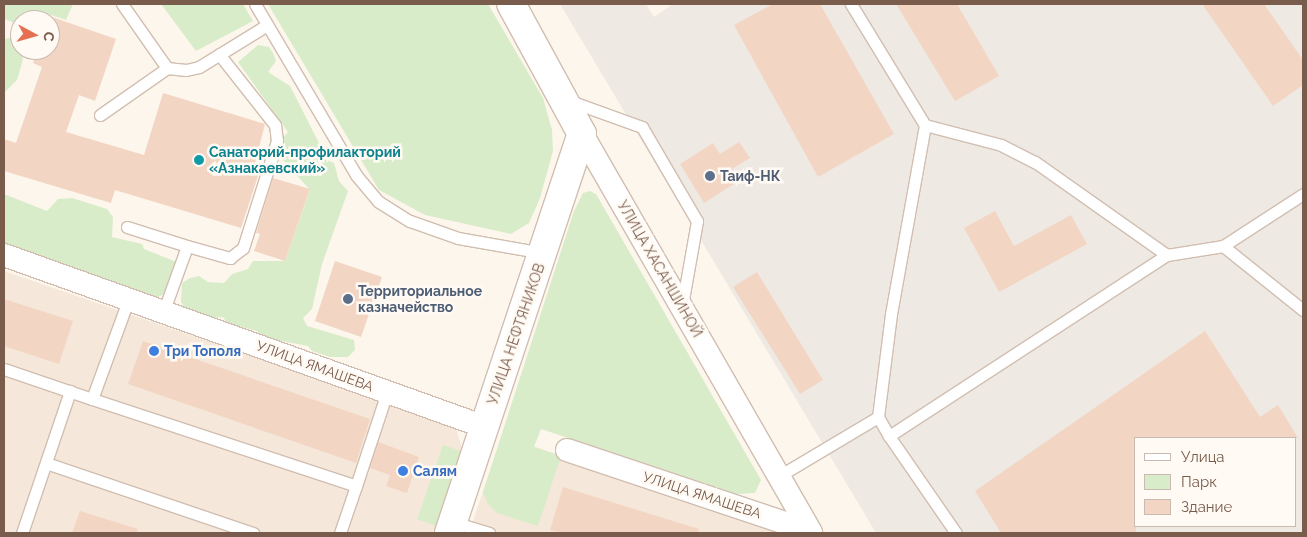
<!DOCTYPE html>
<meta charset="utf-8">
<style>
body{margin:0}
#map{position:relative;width:1307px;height:537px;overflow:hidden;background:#fdf6ec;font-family:Raleway,sans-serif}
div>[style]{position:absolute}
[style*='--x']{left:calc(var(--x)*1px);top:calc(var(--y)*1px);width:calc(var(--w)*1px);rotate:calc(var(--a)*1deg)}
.residential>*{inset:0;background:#f5e8da}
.industrial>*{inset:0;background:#efe9e4}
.green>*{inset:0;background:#d8ecc9}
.building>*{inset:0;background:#f3d5c3}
.roads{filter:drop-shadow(1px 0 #d1beb0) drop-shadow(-1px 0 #d1beb0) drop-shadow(0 1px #d1beb0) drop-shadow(0 -1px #d1beb0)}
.lane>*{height:11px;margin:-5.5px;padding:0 5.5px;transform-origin:5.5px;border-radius:5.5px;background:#fff}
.street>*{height:22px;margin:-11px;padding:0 11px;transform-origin:11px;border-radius:11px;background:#fff}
.secondary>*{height:28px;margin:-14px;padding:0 14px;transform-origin:14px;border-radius:14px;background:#fff}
.dots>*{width:14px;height:14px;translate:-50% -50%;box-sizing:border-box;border:2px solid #fffaf3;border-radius:50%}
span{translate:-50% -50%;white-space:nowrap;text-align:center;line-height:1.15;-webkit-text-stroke:5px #fffaf3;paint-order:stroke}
.culture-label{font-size:14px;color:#0d838f;font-weight:700}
.left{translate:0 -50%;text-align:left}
.service-label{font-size:14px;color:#4e5e75;font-weight:700}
.street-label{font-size:14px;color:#7a5c4d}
.shop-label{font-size:14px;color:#366cbe;font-weight:700}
.frame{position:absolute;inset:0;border:5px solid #7a5c4d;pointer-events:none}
.legend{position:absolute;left:1134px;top:437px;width:162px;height:90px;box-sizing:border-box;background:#fffaf3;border:1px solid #cabbb1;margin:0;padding:6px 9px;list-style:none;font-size:15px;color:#7a5c4d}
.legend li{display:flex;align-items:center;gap:10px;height:25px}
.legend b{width:25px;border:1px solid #cabbb1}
.north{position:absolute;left:10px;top:10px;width:50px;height:50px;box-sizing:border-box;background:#fffaf3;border:1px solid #cabbb1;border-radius:50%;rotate:96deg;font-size:14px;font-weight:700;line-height:20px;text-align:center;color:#7a5c4d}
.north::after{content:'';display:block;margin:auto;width:18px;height:22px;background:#e76f51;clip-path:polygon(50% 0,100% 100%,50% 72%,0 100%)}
</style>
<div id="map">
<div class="residential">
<i style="clip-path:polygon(4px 271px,449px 424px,457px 431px,462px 449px,433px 533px,4px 533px)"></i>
<i style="clip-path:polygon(523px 445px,536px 447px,781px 533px,469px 533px,496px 453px)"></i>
</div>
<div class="industrial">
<i style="clip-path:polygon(evenodd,560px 4px,646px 4px,654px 17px,673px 4px,1303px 4px,1303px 533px,876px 533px,560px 4px,1136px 438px,1296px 438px,1296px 526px,1136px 526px,1136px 438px)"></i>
</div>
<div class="green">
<i style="clip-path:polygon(4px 4px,73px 4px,66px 20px,45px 13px,40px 20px,20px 20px,20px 25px,4px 19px)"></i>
<i style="clip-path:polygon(161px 4px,243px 4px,253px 21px,196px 51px)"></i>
<i style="clip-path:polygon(268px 4px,488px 4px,543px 98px,552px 130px,553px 151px,540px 198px,529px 223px,511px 234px,425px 215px,379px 190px)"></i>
<i style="clip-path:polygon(15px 37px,20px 41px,20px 50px,24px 50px,22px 63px,17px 80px,4px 93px,4px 39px)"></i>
<i style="clip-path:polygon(258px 45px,269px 47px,273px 53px,276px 61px,268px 72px,290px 86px,319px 143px,322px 158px,334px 163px,339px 181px,348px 191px,322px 264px,312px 309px,303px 318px,307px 326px,354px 340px,355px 350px,348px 357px,330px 357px,312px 351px,308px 346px,261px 337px,257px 331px,227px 323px,223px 317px,211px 318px,185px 309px,181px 302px,182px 283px,190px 278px,199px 276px,208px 282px,224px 283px,232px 274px,248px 269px,253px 261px,285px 261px,310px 190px,277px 153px,280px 141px,288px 132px,238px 62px)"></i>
<i style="clip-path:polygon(590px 191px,596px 194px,761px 480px,755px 493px,737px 494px,541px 429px,534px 447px,561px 456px,538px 526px,497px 513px,487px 503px,483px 492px,574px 211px,583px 193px)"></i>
<i style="clip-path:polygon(4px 194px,47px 211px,58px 199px,72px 198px,107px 209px,113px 217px,112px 237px,142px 244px,144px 249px,179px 263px,168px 292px,154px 299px,4px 251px)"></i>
<i style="clip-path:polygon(443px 445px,461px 451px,436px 526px,417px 519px)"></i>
</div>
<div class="building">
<i style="clip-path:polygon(773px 4px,820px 4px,894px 134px,818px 177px,734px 25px)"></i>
<i style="clip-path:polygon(896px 4px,957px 4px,999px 76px,955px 101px)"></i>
<i style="clip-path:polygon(1202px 4px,1264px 4px,1303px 60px,1303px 85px,1273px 106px)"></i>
<i style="clip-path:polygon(49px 16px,116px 39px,95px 101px,79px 95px,66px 132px,144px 155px,163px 93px,265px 124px,253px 171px,259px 173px,241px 228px,115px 190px,111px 203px,4px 171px,4px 139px,16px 143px,42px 67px,33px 63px,37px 50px,50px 50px)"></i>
<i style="clip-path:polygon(739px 142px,750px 158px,730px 170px,737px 182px,704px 203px,680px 164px,713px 143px,720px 154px)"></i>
<i style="clip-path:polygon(273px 178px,310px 189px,285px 261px,254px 251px,260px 234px,256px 233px)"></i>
<i style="clip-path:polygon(995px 211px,1014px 246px,1071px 215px,1087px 244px,999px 292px,964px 228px)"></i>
<i style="clip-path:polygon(335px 261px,382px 277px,361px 337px,315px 321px)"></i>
<i style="clip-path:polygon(757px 272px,823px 380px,800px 394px,733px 287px)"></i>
<i style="clip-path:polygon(4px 299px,73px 321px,59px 364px,4px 346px)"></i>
<i style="clip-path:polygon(1205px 331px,1260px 417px,1278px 405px,1298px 438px,1136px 438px,1136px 533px,1001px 533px,975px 491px)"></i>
<i style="clip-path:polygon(143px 341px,370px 419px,356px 463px,128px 384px)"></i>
<i style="clip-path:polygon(378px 442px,419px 457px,407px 493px,386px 486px,390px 475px,370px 468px)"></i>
<i style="clip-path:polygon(563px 487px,699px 529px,698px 533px,562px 533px,550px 530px)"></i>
<i style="clip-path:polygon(80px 511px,138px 529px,137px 533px,72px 533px)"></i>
</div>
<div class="roads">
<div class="lane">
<i style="--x:255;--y:4;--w:199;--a:59.4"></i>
<i style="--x:356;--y:175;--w:35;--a:50"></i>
<i style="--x:379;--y:202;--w:36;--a:32"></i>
<i style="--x:410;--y:221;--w:51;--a:19.5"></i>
<i style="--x:458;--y:238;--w:86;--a:10"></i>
<i style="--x:851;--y:4;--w:142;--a:58.6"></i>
<i style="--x:925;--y:125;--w:79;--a:14.7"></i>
<i style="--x:1001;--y:145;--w:38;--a:27"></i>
<i style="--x:1035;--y:162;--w:161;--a:35.2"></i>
<i style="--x:167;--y:68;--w:19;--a:6"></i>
<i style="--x:186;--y:70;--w:13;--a:-13"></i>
<i style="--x:199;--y:67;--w:80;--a:-31.7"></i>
<i style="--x:567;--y:100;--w:80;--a:19.8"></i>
<i style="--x:642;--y:127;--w:109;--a:59.7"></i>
<i style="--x:697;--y:221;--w:85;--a:100.1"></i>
<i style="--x:100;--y:115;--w:82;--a:-35"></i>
<i style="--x:167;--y:68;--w:78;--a:-125.1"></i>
<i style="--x:127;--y:227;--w:63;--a:17.6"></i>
<i style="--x:1223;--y:246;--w:102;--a:38.7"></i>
<i style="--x:164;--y:310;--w:68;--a:-70.2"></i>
<i style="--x:187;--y:246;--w:45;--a:15.6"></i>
<i style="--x:230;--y:258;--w:16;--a:-38"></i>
<i style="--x:243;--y:248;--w:112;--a:-72.4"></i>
<i style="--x:277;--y:141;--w:16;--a:-97"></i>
<i style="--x:275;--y:125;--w:90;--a:-128.3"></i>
<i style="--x:4;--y:369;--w:93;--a:18.8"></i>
<i style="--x:92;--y:399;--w:108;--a:-69.9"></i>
<i style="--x:92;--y:399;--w:278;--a:18.2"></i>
<i style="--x:356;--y:486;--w:50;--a:108.8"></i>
<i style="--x:878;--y:417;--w:104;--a:-82.8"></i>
<i style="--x:891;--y:314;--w:192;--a:-79.8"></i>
<i style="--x:889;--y:436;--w:118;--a:55.4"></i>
<i style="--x:46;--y:463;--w:219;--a:18.7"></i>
<i style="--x:779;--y:476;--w:115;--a:-30.8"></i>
<i style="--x:878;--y:417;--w:22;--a:60"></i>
<i style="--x:889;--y:436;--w:332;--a:-33.1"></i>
<i style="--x:1167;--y:255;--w:57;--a:-9.1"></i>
<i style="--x:1223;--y:246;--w:95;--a:-33"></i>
<i style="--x:356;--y:486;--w:99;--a:-71.7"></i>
<i style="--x:453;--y:522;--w:38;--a:17"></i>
<i style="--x:22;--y:533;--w:150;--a:-71.3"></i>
</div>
<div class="street">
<i style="--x:582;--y:134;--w:460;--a:60.1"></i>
<i style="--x:4;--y:255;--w:511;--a:19.68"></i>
<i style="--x:567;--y:450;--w:255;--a:18.5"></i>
</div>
<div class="secondary">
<i style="--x:449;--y:533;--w:421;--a:-71.6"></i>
<i style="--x:582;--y:134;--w:148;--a:-118.6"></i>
</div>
</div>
<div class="dots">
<i style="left:199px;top:160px;background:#0f9aa8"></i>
<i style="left:710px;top:176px;background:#5c6f8a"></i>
<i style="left:348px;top:299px;background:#5c6f8a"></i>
<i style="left:154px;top:351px;background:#3f7fe0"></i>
<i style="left:403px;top:471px;background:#3f7fe0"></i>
</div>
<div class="culture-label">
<span class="left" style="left:209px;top:160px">Санаторий-профилакторий<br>«Азнакаевский»</span>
</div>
<div class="service-label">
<span class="left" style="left:720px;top:176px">Таиф-НК</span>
<span class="left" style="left:358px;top:299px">Территориальное<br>казначейство</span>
</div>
<div class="street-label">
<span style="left:660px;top:269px;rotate:60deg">УЛИЦА ХАСАНШИНОЙ</span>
<span style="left:516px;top:334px;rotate:-71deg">УЛИЦА НЕФТЯНИКОВ</span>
<span style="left:315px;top:366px;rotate:20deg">УЛИЦА ЯМАШЕВА</span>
<span style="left:702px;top:495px;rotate:18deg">УЛИЦА ЯМАШЕВА</span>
</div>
<div class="shop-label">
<span class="left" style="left:164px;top:351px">Три Тополя</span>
<span class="left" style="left:413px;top:471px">Салям</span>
</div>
<div class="frame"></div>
<ul class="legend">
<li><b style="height:6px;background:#fff"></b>Улица</li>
<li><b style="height:14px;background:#d8ecc9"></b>Парк</li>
<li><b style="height:14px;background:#f3d5c3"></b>Здание</li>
</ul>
<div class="north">С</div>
</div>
